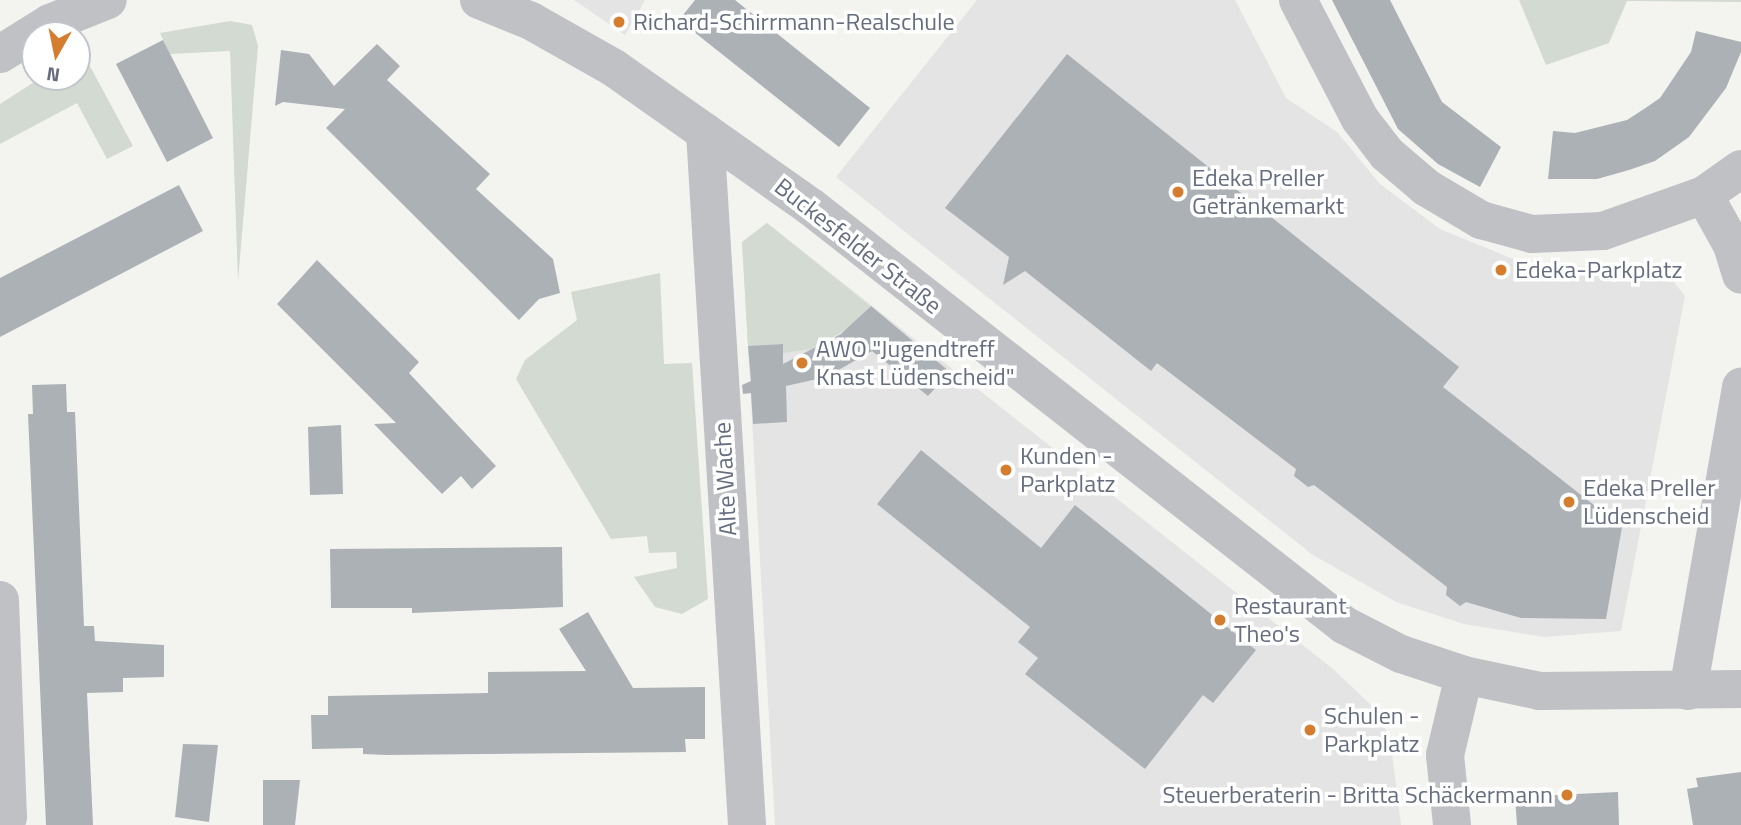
<!DOCTYPE html>
<meta charset="utf-8">
<style>
body{margin:0}
#map{position:relative;width:1741px;height:825px;overflow:hidden;background:#f3f4f0;font-family:"Titillium Web",sans-serif}
div>[style]{position:absolute}
[style*='--x']{left:calc(var(--x)*1px);top:calc(var(--y)*1px);width:calc(var(--w)*1px);rotate:calc(var(--a)*1deg)}
.built>*{inset:0;background:#e3e4e3}
.green>*{inset:0;background:#d3dad1}
.building>*{inset:0;background:#acb1b6}
.minor>*{height:38px;margin:-19px;padding:0 19px;transform-origin:19px;border-radius:19px;background:#bfc1c5}
.dots>*{width:19px;height:19px;translate:-50% -50%;box-sizing:border-box;border:4px solid #fff;border-radius:50%}
span{translate:-50% -50%;white-space:nowrap;text-align:center;line-height:1.15;-webkit-text-stroke:7px #fff;paint-order:stroke}
.poi-label{font-size:24px;color:#656d7e}
.left{translate:0 -50%;text-align:left}
.right{translate:-100% -50%;text-align:right}
.street-label{font-size:24px;color:#656d7e}
.north{position:absolute;left:21px;top:21px;width:70px;height:70px;box-sizing:border-box;background:#fff;border:2px solid #c1c5cb;border-radius:50%;rotate:189deg;font-size:19px;font-weight:700;line-height:28px;text-align:center;color:#656d7e}
.north::after{content:'';display:block;margin:auto;width:24px;height:32px;background:#d47d2f;clip-path:polygon(50% 0,100% 100%,50% 72%,0 100%)}
</style>
<div id="map">
<div class="built">
<i style="clip-path:polygon(574px 0,645px 0,625px 35px)"></i>
<i style="clip-path:polygon(977px 0,1235px 0,1286px 98px,1337px 132px,1380px 184px,1440px 229px,1523px 263px,1551px 267px,1644px 264px,1665px 271px,1685px 296px,1621px 631px,1544px 637px,1464px 624px,1396px 602px,1313px 555px,836px 177px)"></i>
<i style="clip-path:polygon(767px 223px,1333px 669px,1373px 707px,1390px 737px,1401px 825px,775px 825px,742px 242px)"></i>
</div>
<div class="green">
<i style="clip-path:polygon(1519px 0,1741px 0,1741px 2px,1627px 1px,1609px 43px,1546px 65px)"></i>
<i style="clip-path:polygon(230px 21px,252px 25px,258px 46px,238px 281px,230px 51px,170px 54px,160px 33px)"></i>
<i style="clip-path:polygon(85px 57px,133px 146px,107px 159px,77px 103px,0 144px,0 104px,42px 77px,77px 77px,77px 60px)"></i>
<i style="clip-path:polygon(767px 223px,870px 306px,849px 328px,811px 349px,783px 353px,783px 344px,748px 346px,742px 242px)"></i>
<i style="clip-path:polygon(660px 273px,664px 364px,692px 363px,708px 599px,682px 614px,655px 607px,634px 577px,677px 568px,676px 552px,649px 553px,647px 536px,611px 539px,516px 379px,525px 360px,577px 320px,571px 292px)"></i>
</div>
<div class="building">
<i style="clip-path:polygon(695px 0,735px 0,870px 108px,839px 147px,679px 20px)"></i>
<i style="clip-path:polygon(1332px 0,1390px 0,1442px 102px,1501px 147px,1480px 187px,1438px 164px,1398px 129px)"></i>
<i style="clip-path:polygon(1696px 31px,1741px 42px,1741px 52px,1726px 88px,1689px 137px,1655px 161px,1629px 170px,1597px 179px,1548px 179px,1553px 131px,1575px 133px,1627px 120px,1644px 109px,1660px 98px,1691px 52px)"></i>
<i style="clip-path:polygon(163px 40px,213px 138px,167px 162px,116px 64px)"></i>
<i style="clip-path:polygon(377px 44px,400px 66px,387px 80px,490px 174px,476px 189px,553px 259px,560px 293px,539px 299px,519px 320px,326px 128px,345px 109px,283px 102px,275px 106px,281px 50px,309px 54px,334px 86px)"></i>
<i style="clip-path:polygon(1067px 54px,1459px 367px,1443px 387px,1622px 527px,1606px 619px,1521px 618px,1466px 602px,1460px 606px,1446px 595px,1447px 587px,1314px 485px,1308px 487px,1294px 476px,1296px 469px,1157px 363px,1151px 371px,1025px 271px,1003px 285px,1009px 257px,945px 208px)"></i>
<i style="clip-path:polygon(179px 185px,203px 231px,0 337px,0 278px)"></i>
<i style="clip-path:polygon(317px 260px,419px 362px,409px 373px,496px 466px,472px 489px,461px 476px,442px 494px,374px 424px,396px 423px,277px 304px)"></i>
<i style="clip-path:polygon(871px 306px,950px 372px,928px 396px,872px 351px,826px 377px,786px 386px,787px 422px,753px 424px,751px 393px,743px 394px,742px 385px,751px 381px,748px 346px,783px 344px,783px 364px,841px 334px)"></i>
<i style="clip-path:polygon(66px 384px,67px 412px,75px 412px,84px 626px,94px 626px,95px 641px,164px 645px,164px 677px,123px 678px,123px 692px,87px 693px,93px 825px,46px 825px,28px 414px,33px 414px,32px 385px)"></i>
<i style="clip-path:polygon(341px 425px,343px 494px,310px 495px,308px 427px)"></i>
<i style="clip-path:polygon(921px 450px,1041px 548px,1075px 505px,1256px 650px,1213px 703px,1203px 695px,1145px 769px,1025px 674px,1038px 658px,1018px 642px,1030px 627px,877px 504px)"></i>
<i style="clip-path:polygon(562px 547px,563px 607px,412px 613px,412px 608px,331px 608px,330px 549px)"></i>
<i style="clip-path:polygon(588px 612px,633px 688px,705px 687px,705px 739px,685px 739px,686px 752px,387px 755px,363px 754px,363px 748px,312px 749px,311px 715px,328px 715px,328px 696px,488px 693px,488px 672px,586px 671px,559px 629px)"></i>
<i style="clip-path:polygon(183px 744px,218px 745px,209px 822px,175px 817px)"></i>
<i style="clip-path:polygon(1741px 772px,1741px 825px,1693px 825px,1687px 789px,1698px 787px,1696px 778px)"></i>
<i style="clip-path:polygon(263px 780px,300px 780px,295px 825px,263px 825px)"></i>
<i style="clip-path:polygon(1618px 792px,1619px 825px,1517px 825px,1515px 797px)"></i>
</div>
<div class="minor">
<i style="--x:479;--y:0;--w:56;--a:22"></i>
<i style="--x:531;--y:21;--w:95;--a:29.5"></i>
<i style="--x:614;--y:68;--w:241;--a:35.2"></i>
<i style="--x:811;--y:207;--w:677;--a:38.1"></i>
<i style="--x:1344;--y:625;--w:64;--a:27"></i>
<i style="--x:1401;--y:654;--w:66;--a:18.4"></i>
<i style="--x:1464;--y:675;--w:78;--a:11.9"></i>
<i style="--x:1540;--y:691;--w:201;--a:-0.6"></i>
<i style="--x:1298;--y:0;--w:134;--a:62.5"></i>
<i style="--x:1360;--y:119;--w:44;--a:52.4"></i>
<i style="--x:1387;--y:154;--w:52;--a:40.4"></i>
<i style="--x:1427;--y:188;--w:63;--a:30.7"></i>
<i style="--x:1481;--y:220;--w:53;--a:15.4"></i>
<i style="--x:1532;--y:234;--w:71;--a:-2.4"></i>
<i style="--x:1603;--y:231;--w:107;--a:-19.6"></i>
<i style="--x:1704;--y:195;--w:45;--a:-35.1"></i>
<i style="--x:0;--y:54;--w:59;--a:-31.8"></i>
<i style="--x:50;--y:23;--w:62;--a:-21.6"></i>
<i style="--x:705;--y:132;--w:694;--a:86.53"></i>
<i style="--x:1704;--y:195;--w:57;--a:60.8"></i>
<i style="--x:1732;--y:245;--w:31;--a:73"></i>
<i style="--x:0;--y:600;--w:217;--a:87.9"></i>
<i style="--x:8;--y:817;--w:11;--a:131"></i>
<i style="--x:1688;--y:691;--w:309;--a:-80.1"></i>
<i style="--x:1452;--y:825;--w:70;--a:-95.7"></i>
<i style="--x:1445;--y:755;--w:82;--a:-76.6"></i>
</div>
<div class="dots">
<i style="left:619px;top:22px;background:#d47d2f"></i>
<i style="left:1178px;top:192px;background:#d47d2f"></i>
<i style="left:1501px;top:270px;background:#d47d2f"></i>
<i style="left:802px;top:363px;background:#d47d2f"></i>
<i style="left:1006px;top:470px;background:#d47d2f"></i>
<i style="left:1569px;top:502px;background:#d47d2f"></i>
<i style="left:1220px;top:620px;background:#d47d2f"></i>
<i style="left:1310px;top:730px;background:#d47d2f"></i>
<i style="left:1567px;top:795px;background:#d47d2f"></i>
</div>
<div class="poi-label">
<span class="left" style="left:633px;top:22px">Richard-Schirrmann-Realschule</span>
<span class="left" style="left:1192px;top:192px">Edeka Preller<br>Getränkemarkt</span>
<span class="left" style="left:1515px;top:270px">Edeka-Parkplatz</span>
<span class="left" style="left:816px;top:363px">AWO "Jugendtreff<br>Knast Lüdenscheid"</span>
<span class="left" style="left:1020px;top:470px">Kunden -<br>Parkplatz</span>
<span class="left" style="left:1583px;top:502px">Edeka Preller<br>Lüdenscheid</span>
<span class="left" style="left:1234px;top:620px">Restaurant<br>Theo's</span>
<span class="left" style="left:1324px;top:730px">Schulen -<br>Parkplatz</span>
<span class="right" style="left:1553px;top:795px">Steuerberaterin - Britta Schäckermann</span>
</div>
<div class="street-label">
<span style="left:858px;top:246px;rotate:38deg">Buckesfelder Straße</span>
<span style="left:725px;top:479px;rotate:-93deg">Alte Wache</span>
</div>
<div class="north">N</div>
</div>
